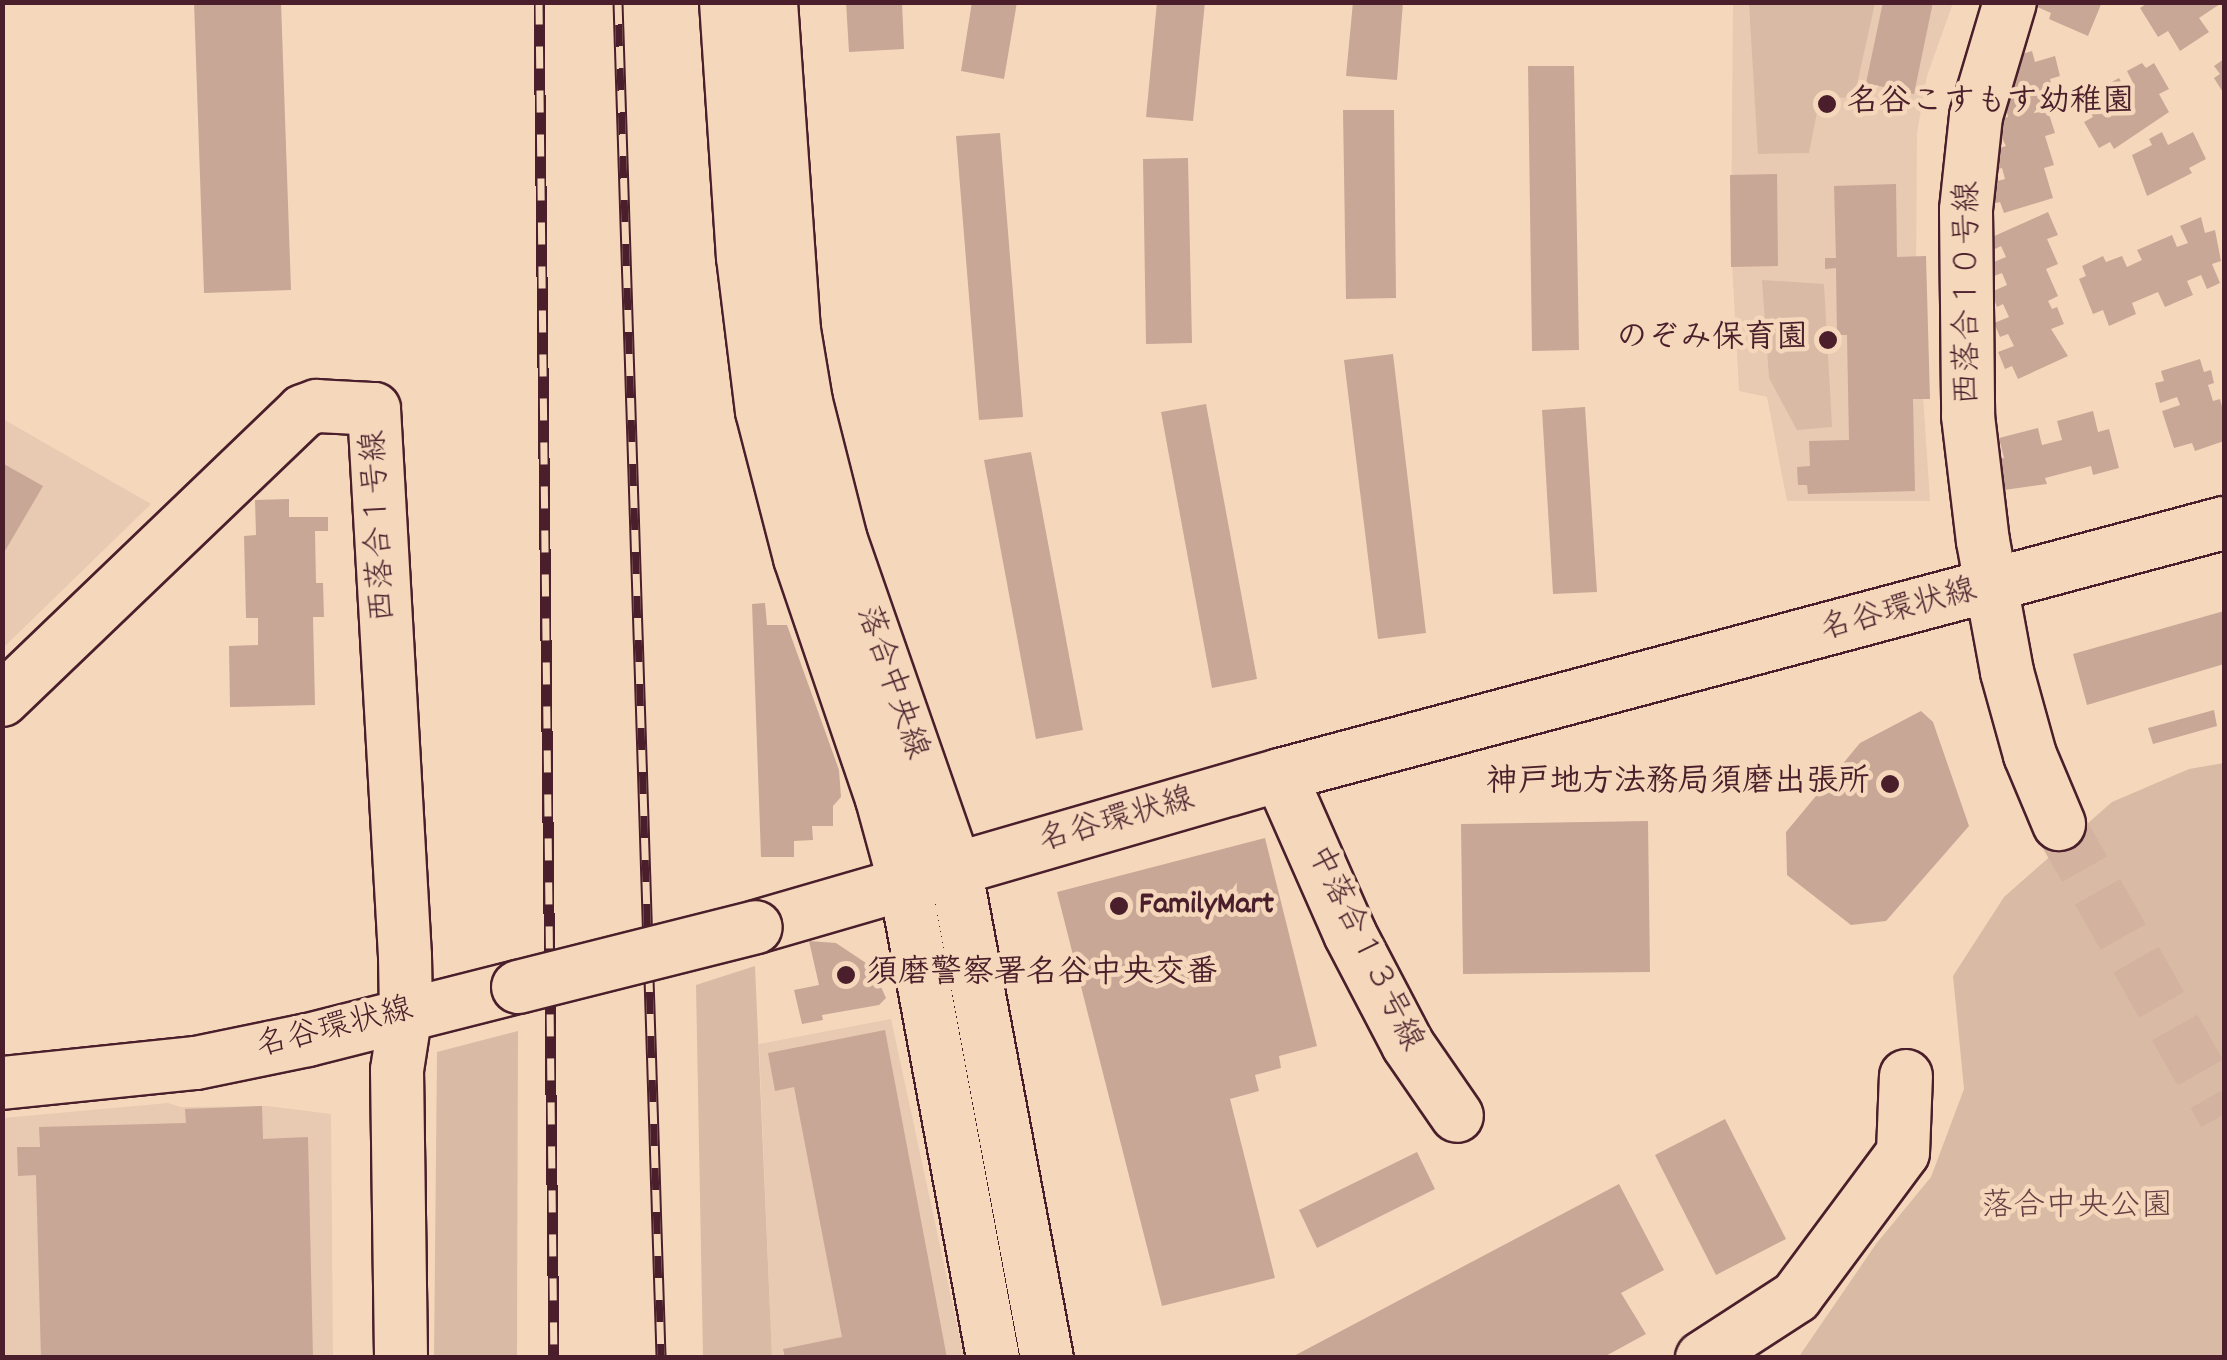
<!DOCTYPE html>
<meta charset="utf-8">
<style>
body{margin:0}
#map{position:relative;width:2227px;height:1360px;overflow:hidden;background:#f5d8bc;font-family:Dekko,"Klee One",sans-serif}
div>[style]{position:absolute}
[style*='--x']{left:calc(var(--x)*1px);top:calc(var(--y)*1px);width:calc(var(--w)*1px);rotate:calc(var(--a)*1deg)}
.built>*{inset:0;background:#e8c9b1}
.green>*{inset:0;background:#d9baa4}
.building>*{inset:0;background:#c8a796}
.minor-tunnel>*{height:52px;margin-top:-26px;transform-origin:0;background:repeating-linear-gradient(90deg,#d3b39f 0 52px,transparent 0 78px)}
.roads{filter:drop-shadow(2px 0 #4a1f2b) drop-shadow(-2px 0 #4a1f2b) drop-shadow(0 2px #4a1f2b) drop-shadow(0 -2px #4a1f2b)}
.minor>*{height:52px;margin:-26px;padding:0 26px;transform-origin:26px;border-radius:26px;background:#f5d8bc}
.rail>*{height:11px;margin-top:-5.5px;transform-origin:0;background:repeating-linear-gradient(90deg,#f5d8bc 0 22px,#4a1f2b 0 44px);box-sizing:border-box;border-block:2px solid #4a1f2b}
.bridges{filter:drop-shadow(2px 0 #4a1f2b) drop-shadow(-2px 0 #4a1f2b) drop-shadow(0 2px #4a1f2b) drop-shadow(0 -2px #4a1f2b)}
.minor-bridge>*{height:52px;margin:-26px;padding:0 26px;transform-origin:26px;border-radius:26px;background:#f5d8bc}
.dots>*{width:28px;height:28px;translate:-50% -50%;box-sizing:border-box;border:5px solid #f5d8bc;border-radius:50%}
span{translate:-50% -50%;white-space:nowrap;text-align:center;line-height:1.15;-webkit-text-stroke:9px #f5d8bc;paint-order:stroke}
.poi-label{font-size:32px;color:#4a1f2b;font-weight:700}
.left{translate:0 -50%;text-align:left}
.right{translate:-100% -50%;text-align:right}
.street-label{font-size:32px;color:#4a1f2b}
.park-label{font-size:32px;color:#673e43}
.frame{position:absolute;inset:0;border:5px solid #4a1f2b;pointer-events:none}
</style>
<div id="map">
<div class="built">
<i style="clip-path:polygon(1733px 3px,1953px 3px,1927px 76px,1917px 133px,1916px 290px,1930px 501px,1787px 501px,1767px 397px,1739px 391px,1731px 244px)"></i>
<i style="clip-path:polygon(3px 419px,151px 504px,3px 648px)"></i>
<i style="clip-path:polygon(891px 1019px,964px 1357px,772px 1357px,759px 1044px)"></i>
<i style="clip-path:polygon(168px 1103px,181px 1107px,267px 1106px,331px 1114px,333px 1357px,3px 1358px,3px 1118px)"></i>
</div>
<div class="green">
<i style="clip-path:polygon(1749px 3px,1875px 3px,1854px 98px,1820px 97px,1809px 153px,1758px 154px)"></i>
<i style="clip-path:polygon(1762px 280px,1824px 284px,1832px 427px,1797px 430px,1769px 378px)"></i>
<i style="clip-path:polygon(2224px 763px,2224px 1357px,1798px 1358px,1876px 1244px,1931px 1177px,1964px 1089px,1953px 976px,2004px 897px,2112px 802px,2189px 769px)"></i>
<i style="clip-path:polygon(755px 966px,772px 1357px,703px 1357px,696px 985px)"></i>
<i style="clip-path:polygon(518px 1031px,517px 1357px,434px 1357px,437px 1052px)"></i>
</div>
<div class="building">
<i style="clip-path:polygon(194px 2px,281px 2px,291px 290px,204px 293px)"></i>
<i style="clip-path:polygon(846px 2px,902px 2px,904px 49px,849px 52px)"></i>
<i style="clip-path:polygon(972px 2px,1017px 2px,1004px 79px,961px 71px)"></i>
<i style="clip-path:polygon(1157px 2px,1205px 2px,1193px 121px,1146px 117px)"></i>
<i style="clip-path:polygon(1353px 2px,1403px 2px,1397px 80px,1346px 76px)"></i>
<i style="clip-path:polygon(1883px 2px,1933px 2px,1914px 94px,1866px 83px)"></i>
<i style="clip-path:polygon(2037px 2px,2102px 2px,2088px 36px,2049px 19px,2051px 13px,2035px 6px)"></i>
<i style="clip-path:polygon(2149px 2px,2223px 2px,2199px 18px,2209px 32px,2180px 51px,2168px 31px,2158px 37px,2140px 8px)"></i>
<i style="clip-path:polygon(2032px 51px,2035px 62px,2055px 56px,2060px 76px,2050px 79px,2057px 105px,2047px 108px,2055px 133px,2045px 136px,2054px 165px,2044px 168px,2053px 198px,2004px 213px,2000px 202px,1992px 204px,1986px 184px,2005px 179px,2002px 168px,1995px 170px,1989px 151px,2006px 146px,1993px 121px,2008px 117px,1996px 62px)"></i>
<i style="clip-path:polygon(2224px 59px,2224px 94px,2214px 78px,2220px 74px,2214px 66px)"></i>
<i style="clip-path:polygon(2142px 63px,2146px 68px,2154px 63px,2169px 89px,2159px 94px,2169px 112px,2114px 149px,2110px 142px,2099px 148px,2084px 122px,2093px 117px,2082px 98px,2119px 78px,2127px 92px,2135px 87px,2127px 71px)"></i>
<i style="clip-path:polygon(1528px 66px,1574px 66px,1579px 350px,1532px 351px)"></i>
<i style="clip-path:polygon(1343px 110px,1394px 110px,1396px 298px,1346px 299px)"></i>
<i style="clip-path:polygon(2162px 132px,2168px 145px,2193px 132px,2206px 159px,2189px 168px,2192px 173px,2147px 196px,2132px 155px,2152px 145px,2149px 139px)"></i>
<i style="clip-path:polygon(1000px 133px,1023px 417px,979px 420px,956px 136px)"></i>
<i style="clip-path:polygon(1188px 158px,1192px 343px,1146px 344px,1143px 159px)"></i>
<i style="clip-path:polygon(1777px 174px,1778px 266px,1731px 267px,1730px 175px)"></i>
<i style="clip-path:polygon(1896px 184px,1897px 257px,1926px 256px,1930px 399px,1913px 399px,1915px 491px,1808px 494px,1807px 485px,1798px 485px,1797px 467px,1810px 466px,1809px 441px,1849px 440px,1847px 335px,1837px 335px,1836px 268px,1825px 269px,1825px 258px,1836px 258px,1834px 186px)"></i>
<i style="clip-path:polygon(2048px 212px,2058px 235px,2047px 239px,2058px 264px,2046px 269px,2058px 296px,2048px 301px,2052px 309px,2057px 307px,2064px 324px,2051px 329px,2068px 356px,2018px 379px,2012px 366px,2005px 369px,1998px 352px,2014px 346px,2008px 334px,2000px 337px,1994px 323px,2009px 317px,2003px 304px,1997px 307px,1991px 292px,2007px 285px,2002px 273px,1994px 276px,1989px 264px,2006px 257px,2001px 246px,1995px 249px,1990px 238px)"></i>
<i style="clip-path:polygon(2201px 217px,2205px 233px,2215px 230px,2221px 261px,2212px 264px,2220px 283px,2207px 289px,2201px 275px,2187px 281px,2193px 295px,2165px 307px,2158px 292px,2132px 303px,2136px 314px,2109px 326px,2103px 310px,2093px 314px,2079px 279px,2086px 276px,2082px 266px,2103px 256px,2106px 262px,2122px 256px,2127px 267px,2142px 260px,2137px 250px,2172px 235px,2177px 247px,2188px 243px,2180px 226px)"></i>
<i style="clip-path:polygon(1393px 354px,1426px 633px,1378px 639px,1344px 360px)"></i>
<i style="clip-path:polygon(2200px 359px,2204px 372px,2211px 370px,2214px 383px,2208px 385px,2213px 401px,2220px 399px,2224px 414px,2224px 441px,2195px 451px,2192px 443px,2174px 448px,2162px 411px,2180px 405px,2177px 397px,2160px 403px,2155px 383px,2164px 381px,2161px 371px)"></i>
<i style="clip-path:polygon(1206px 404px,1257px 679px,1212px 688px,1161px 412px)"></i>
<i style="clip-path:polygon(1585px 407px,1597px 592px,1553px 594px,1542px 410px)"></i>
<i style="clip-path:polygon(2093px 411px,2098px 432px,2109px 429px,2119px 468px,2093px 475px,2091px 466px,2045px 478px,2047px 484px,2004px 490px,1996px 460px,2004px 458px,1999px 438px,2038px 428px,2042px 445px,2062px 440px,2057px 421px)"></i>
<i style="clip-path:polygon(1031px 452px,1083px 730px,1036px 739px,984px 460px)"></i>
<i style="clip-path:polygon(2px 463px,43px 486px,2px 556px)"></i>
<i style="clip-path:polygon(289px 499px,289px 517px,328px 517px,328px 531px,315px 531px,316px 583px,323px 583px,324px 617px,313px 617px,315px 705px,230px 707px,229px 646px,258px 645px,258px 618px,246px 618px,244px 536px,256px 535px,255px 500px)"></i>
<i style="clip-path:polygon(765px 603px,767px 625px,787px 625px,839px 770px,841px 797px,833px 806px,833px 826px,812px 826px,813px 840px,794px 841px,794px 857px,761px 857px,752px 604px)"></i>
<i style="clip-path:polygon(2224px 611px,2224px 664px,2087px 705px,2073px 654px)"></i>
<i style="clip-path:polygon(2214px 710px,2217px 726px,2153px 744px,2148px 728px)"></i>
<i style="clip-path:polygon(1921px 711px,1933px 722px,1969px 826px,1886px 921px,1851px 925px,1787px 875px,1786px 832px,1860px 743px)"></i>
<i style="clip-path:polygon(1648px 821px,1650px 972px,1463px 974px,1461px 824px)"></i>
<i style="clip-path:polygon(1265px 838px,1317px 1046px,1279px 1056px,1281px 1068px,1255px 1075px,1259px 1091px,1230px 1099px,1275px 1278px,1162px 1306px,1057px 892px)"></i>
<i style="clip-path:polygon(809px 941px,836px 943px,872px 967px,886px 998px,879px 1005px,822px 1015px,823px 1020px,802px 1024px,794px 990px,819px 985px)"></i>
<i style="clip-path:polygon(885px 1030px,947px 1358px,785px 1358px,783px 1349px,842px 1337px,794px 1087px,775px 1091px,768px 1053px)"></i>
<i style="clip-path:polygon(262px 1106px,263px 1139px,308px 1137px,313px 1358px,41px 1358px,36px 1175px,18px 1176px,17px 1147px,40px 1147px,39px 1127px,186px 1123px,185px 1109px)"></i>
<i style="clip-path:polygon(1725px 1119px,1786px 1239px,1716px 1275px,1655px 1155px)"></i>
<i style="clip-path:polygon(1417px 1152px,1435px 1189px,1317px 1248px,1299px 1210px)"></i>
<i style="clip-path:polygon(1619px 1184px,1664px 1270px,1621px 1293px,1646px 1334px,1602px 1358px,1290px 1358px)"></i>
</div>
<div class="minor-tunnel">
<i style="--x:2059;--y:824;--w:334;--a:60.4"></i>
</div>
<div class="roads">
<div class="minor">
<i style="--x:726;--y:2;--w:256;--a:86.2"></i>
<i style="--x:743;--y:257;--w:155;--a:83"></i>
<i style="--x:762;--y:411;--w:152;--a:75.5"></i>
<i style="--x:800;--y:558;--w:255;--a:71.2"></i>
<i style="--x:882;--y:799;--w:87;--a:74.7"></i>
<i style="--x:905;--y:883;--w:483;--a:79.5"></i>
<i style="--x:771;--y:2;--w:329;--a:86"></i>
<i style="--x:794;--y:330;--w:73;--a:80.5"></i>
<i style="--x:806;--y:402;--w:142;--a:75.8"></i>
<i style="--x:841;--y:540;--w:346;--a:70.8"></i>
<i style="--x:955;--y:867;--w:500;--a:79.4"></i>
<i style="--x:2010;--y:2;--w:119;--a:106.6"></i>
<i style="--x:1976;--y:116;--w:95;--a:96.1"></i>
<i style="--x:1966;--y:210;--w:206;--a:89.4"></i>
<i style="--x:1968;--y:416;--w:126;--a:83.2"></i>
<i style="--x:1983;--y:541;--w:133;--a:79.6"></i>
<i style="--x:2007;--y:672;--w:86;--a:74.5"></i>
<i style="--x:2030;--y:755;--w:75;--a:67.2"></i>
<i style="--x:2;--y:700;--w:417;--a:-43.8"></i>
<i style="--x:303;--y:411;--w:15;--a:-20"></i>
<i style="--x:317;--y:406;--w:57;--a:3"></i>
<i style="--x:374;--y:409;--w:548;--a:86.76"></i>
<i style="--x:405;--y:956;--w:56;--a:89"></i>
<i style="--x:406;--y:1012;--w:59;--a:98.8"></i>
<i style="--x:397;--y:1070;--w:288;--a:89.2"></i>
<i style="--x:1280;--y:775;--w:174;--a:66.2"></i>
<i style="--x:1350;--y:934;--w:125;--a:62.4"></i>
<i style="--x:1408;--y:1045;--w:86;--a:55.4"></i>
<i style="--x:756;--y:927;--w:546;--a:-16.18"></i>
<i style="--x:1280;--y:775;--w:977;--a:-14.95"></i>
<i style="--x:2;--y:1083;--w:195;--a:-5.9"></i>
<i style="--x:196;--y:1063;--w:114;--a:-11.6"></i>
<i style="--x:308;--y:1040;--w:217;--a:-14.2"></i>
<i style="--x:1702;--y:1358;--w:112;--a:-33"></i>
<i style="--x:1796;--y:1297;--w:179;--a:-53.4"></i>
<i style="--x:1903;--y:1153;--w:77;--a:-87.8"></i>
</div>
</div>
<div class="rail">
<i style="--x:539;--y:2;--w:1356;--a:89.37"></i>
<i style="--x:618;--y:2;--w:1357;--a:88.18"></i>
</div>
<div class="bridges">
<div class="minor-bridge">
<i style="--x:518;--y:987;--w:245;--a:-14.1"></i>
</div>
</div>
<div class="dots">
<i style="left:1827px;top:104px;background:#4a1f2b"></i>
<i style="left:1828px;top:340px;background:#4a1f2b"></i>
<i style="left:1890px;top:784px;background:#4a1f2b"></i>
<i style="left:1119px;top:906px;background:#4a1f2b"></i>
<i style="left:846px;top:975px;background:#4a1f2b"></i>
</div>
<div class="poi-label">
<span class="left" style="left:1847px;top:104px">名谷こすもす幼稚園</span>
<span class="right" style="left:1808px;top:340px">のぞみ保育園</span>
<span class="right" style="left:1870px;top:784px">神戸地方法務局須磨出張所</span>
<span class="left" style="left:1139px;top:906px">FamilyMart</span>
<span class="left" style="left:866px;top:975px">須磨警察署名谷中央交番</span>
</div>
<div class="street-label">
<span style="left:1970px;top:293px;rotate:-90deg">西落合１０号線</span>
<span style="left:381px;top:526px;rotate:-93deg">西落合１号線</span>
<span style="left:1899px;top:612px;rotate:-15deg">名谷環状線</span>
<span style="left:890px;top:683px;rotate:71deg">落合中央線</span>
<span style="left:1117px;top:822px;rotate:-16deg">名谷環状線</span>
<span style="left:1363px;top:949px;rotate:64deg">中落合１３号線</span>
<span style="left:335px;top:1030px;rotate:-14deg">名谷環状線</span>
</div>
<div class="park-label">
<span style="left:2077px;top:1208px">落合中央公園</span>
</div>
<div class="frame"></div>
</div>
